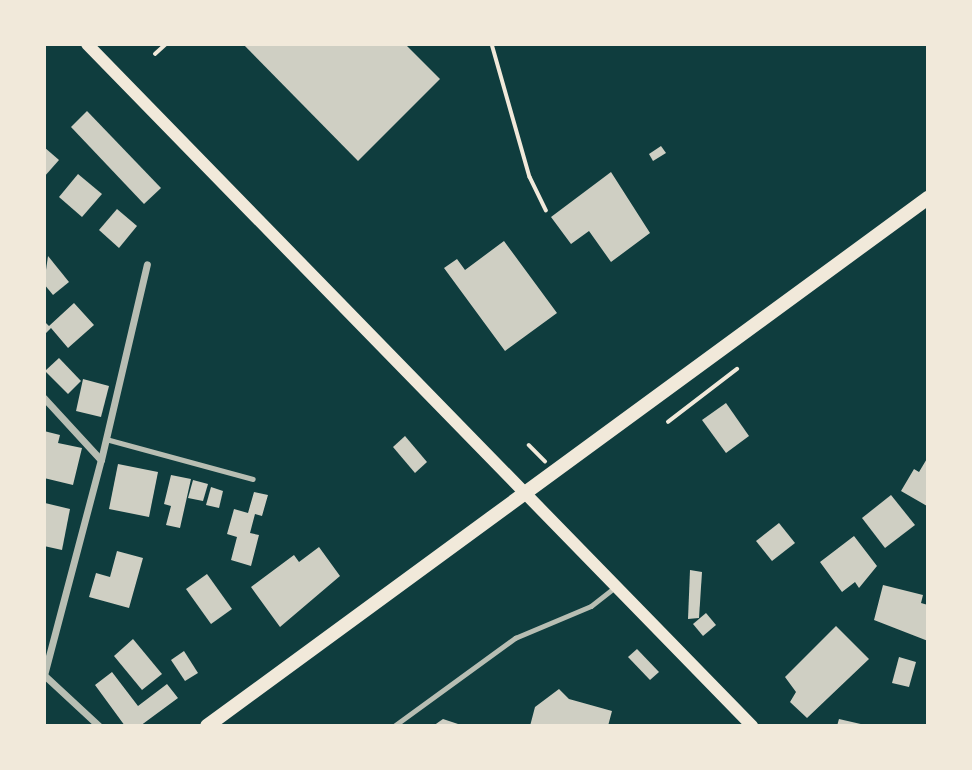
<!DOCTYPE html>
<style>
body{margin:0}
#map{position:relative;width:972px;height:770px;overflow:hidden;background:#0f3d3e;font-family:Merriweather,serif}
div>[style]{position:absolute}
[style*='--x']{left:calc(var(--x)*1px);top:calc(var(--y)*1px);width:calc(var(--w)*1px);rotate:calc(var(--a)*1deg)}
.building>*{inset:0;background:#cfcfc3}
.path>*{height:3.5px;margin:-1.75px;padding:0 1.75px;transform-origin:1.75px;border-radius:1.75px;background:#f1e9da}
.service>*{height:4.5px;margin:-2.25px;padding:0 2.25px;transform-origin:2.25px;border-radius:2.25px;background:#b8beb3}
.minor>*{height:7px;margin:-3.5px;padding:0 3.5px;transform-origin:3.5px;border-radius:3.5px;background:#b8beb3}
.secondary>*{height:12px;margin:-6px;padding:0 6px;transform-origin:6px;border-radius:6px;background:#f1e9da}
.primary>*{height:14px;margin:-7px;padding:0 7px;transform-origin:7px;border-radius:7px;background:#f1e9da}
span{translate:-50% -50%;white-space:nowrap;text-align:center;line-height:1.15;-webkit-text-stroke:5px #f1e9da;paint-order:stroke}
.frame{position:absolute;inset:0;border:46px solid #f1e9da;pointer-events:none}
</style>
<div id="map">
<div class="building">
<i style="clip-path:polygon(243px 44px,405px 44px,440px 79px,358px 161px)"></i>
<i style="clip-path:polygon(87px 111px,161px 188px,144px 204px,71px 127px)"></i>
<i style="clip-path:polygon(661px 146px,666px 153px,653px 161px,649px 154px)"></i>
<i style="clip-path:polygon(44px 147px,59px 160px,44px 177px)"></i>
<i style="clip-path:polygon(611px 172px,650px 233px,611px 262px,589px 231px,571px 244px,551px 217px)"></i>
<i style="clip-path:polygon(78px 174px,102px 194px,82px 217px,59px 197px)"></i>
<i style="clip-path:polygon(117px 209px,137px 226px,119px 248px,99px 230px)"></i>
<i style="clip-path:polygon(504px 241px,557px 313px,505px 351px,444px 268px,457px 259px,465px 270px)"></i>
<i style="clip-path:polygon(48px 256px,69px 282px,53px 295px,44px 284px)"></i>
<i style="clip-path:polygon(74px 303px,94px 325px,68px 348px,51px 328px,44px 335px,44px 321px,49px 326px)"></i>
<i style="clip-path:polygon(59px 358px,81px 381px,68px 394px,45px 371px)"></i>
<i style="clip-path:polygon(83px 379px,109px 386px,101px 417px,76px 411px)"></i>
<i style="clip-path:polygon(726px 403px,749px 436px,726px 453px,702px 420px)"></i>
<i style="clip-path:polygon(44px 431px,60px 435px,58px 443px,82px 448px,73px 485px,44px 478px)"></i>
<i style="clip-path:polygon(405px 436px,427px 462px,415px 473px,393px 447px)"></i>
<i style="clip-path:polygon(928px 457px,928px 503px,927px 506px,901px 491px,914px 469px,919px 472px)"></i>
<i style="clip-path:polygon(118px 464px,158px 472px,149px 517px,109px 509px)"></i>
<i style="clip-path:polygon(171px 475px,191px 479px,180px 528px,166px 525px,171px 506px,164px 504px)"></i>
<i style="clip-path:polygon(193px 480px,208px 484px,203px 501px,188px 498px)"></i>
<i style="clip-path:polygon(211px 487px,223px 491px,219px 508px,206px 505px)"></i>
<i style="clip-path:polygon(254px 492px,268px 495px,262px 516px,255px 514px,250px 533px,259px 535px,251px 566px,231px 560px,237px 537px,227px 534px,234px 509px,248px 513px)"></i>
<i style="clip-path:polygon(891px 495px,915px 525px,885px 548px,862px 518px)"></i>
<i style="clip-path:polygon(45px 503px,70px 509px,62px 550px,44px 546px)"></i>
<i style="clip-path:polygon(779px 523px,795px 543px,772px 561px,756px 541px)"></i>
<i style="clip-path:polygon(854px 536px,877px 566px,859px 588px,855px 582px,842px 592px,820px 562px)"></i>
<i style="clip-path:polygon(319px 547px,340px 576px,280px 627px,251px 587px,294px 555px,299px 562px)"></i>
<i style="clip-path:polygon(117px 551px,143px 558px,129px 608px,89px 597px,96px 573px,110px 577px)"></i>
<i style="clip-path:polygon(690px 570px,702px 572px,699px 618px,688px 619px)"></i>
<i style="clip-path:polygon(207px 574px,232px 609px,211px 624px,186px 589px)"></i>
<i style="clip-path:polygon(883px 585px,923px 595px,921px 603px,928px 605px,928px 641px,874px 620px)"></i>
<i style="clip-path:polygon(706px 613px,716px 625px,703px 636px,693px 624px)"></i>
<i style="clip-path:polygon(836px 626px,869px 659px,807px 718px,790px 702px,796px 692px,785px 677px)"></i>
<i style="clip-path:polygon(133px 639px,162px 674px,142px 690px,114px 656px)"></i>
<i style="clip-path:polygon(637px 649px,659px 672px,650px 680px,628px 657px)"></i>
<i style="clip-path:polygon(184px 651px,198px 673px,185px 681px,171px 660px)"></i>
<i style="clip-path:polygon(899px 657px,916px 662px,909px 687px,892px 683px)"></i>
<i style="clip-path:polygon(112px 672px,138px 706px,167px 684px,178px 698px,140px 726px,125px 726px,95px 685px)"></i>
<i style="clip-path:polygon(559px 689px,569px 699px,612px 711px,608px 726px,530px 726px,535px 707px)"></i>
<i style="clip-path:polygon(443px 719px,464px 726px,433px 726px)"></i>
<i style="clip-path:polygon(839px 719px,865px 725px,865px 726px,837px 726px)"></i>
</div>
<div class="path">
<i style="--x:492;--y:44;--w:138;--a:74.1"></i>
<i style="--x:530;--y:177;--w:37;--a:64"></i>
<i style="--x:155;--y:54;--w:15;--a:-42"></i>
<i style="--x:668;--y:422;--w:87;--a:-37.5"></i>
<i style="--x:529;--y:445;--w:23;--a:45"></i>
</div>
<div class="service">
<i style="--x:106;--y:439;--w:152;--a:15.2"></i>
<i style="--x:394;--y:726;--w:150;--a:-36"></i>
<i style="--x:515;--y:638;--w:82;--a:-22.8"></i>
<i style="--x:591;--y:606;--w:29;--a:-38"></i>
</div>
<div class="minor">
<i style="--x:44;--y:398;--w:84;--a:47.4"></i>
<i style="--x:44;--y:675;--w:222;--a:-75.2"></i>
<i style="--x:101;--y:460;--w:201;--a:-76.8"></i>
<i style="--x:44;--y:675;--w:75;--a:42.8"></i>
</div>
<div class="secondary">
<i style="--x:87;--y:44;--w:953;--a:45.72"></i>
</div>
<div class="primary">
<i style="--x:207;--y:726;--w:894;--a:-36.22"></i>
</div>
<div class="frame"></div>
</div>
